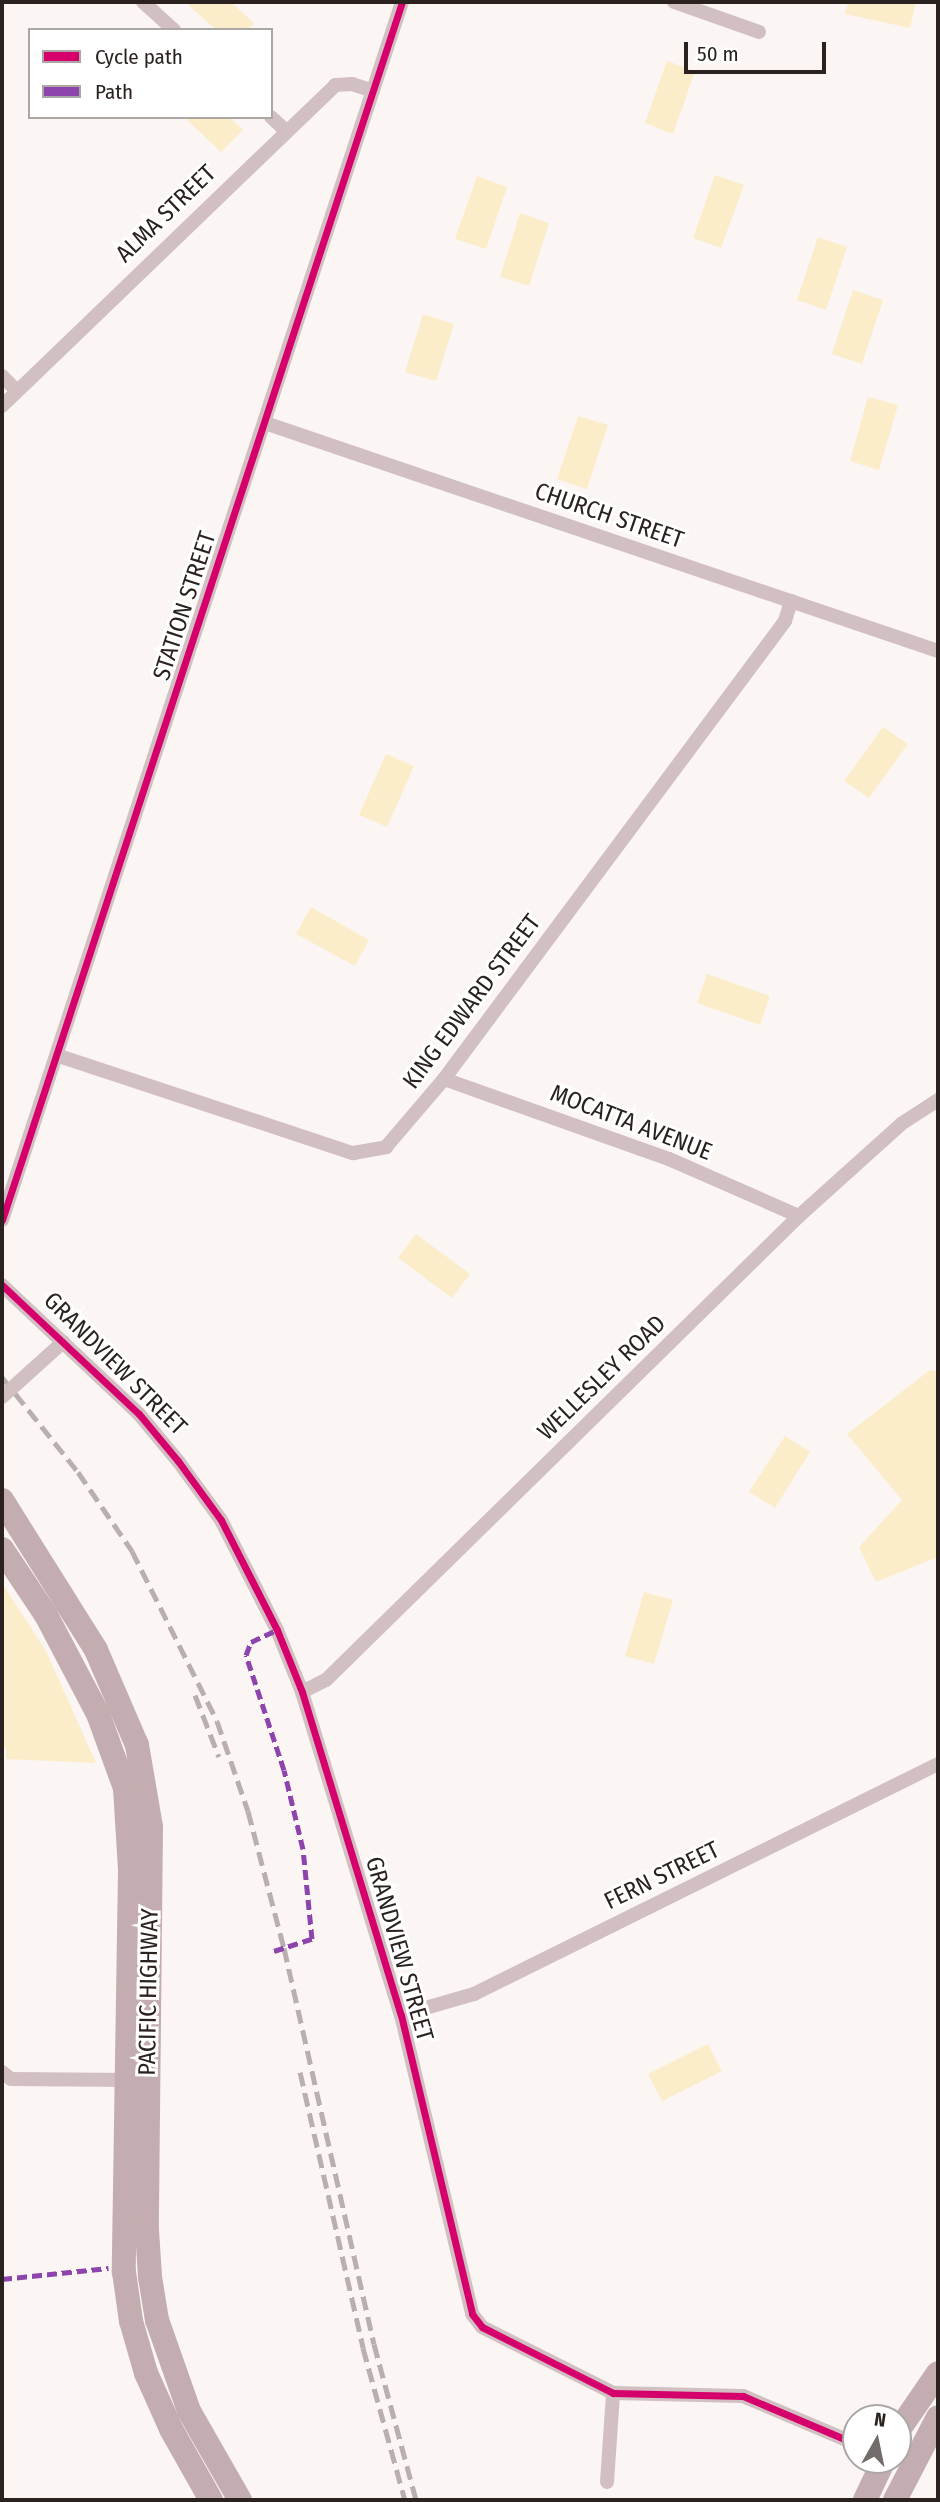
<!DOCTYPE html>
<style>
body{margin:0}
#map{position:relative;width:940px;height:2502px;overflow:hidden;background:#fbf5f4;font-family:"Fira Sans Condensed",sans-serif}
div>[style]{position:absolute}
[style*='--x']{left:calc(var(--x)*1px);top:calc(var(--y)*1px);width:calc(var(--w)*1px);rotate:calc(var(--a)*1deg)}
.green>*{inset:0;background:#fcedca}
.minor>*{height:14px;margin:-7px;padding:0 7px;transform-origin:7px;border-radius:7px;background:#d2bfc2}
.trunk>*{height:24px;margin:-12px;padding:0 12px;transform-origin:12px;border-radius:12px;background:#c4adb0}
.rail>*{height:5px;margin-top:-2.5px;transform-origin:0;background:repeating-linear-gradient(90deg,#baafaf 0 14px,transparent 0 21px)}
.minor-bridge>*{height:14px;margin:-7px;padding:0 7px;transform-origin:7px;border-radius:7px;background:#d2bfc2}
.quiet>*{height:5px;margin-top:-2.5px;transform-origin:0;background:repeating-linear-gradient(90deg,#8e44ad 0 10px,transparent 0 15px)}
.cycleway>*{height:7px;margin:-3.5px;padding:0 3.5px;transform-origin:3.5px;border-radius:3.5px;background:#d6006c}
span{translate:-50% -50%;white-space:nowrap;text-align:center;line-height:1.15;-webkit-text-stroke:6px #fff;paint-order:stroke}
.street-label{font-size:24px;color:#2b221f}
.frame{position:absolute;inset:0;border:4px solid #2b221f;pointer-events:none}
.legend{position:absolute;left:28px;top:28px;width:245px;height:91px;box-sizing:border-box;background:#fff;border:2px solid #aaa7a5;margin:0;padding:9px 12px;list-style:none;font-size:21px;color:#2b221f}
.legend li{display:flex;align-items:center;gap:14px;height:35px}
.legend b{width:35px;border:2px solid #aaa7a5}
.north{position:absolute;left:842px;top:2404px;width:70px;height:70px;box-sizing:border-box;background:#fff;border:2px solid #aaa7a5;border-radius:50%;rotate:9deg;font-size:19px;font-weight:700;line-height:28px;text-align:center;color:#2b221f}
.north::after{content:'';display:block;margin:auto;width:24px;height:32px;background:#746c6a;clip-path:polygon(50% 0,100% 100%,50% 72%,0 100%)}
.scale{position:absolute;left:684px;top:42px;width:142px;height:32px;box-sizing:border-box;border:4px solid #2b221f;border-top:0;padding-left:9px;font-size:21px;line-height:24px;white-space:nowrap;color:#2b221f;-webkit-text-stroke:5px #fff;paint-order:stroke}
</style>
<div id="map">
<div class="green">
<i style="clip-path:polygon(185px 2px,231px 2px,254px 23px,248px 30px,216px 30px)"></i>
<i style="clip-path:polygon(848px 2px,916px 2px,910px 28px,845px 14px)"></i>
<i style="clip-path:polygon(667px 61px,695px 71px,673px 134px,645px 123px)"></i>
<i style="clip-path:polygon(184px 117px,229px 117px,243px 130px,221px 152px)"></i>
<i style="clip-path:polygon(715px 175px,744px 185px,721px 248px,693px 238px)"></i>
<i style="clip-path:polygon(477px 176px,507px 187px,486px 249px,455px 239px)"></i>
<i style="clip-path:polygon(520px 213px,549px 223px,529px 286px,500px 277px)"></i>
<i style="clip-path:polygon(818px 237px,847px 247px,826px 310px,797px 300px)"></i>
<i style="clip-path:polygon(853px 290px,883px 300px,862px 364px,832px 354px)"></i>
<i style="clip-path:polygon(423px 314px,454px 324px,436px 381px,405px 372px)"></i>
<i style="clip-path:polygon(868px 397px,898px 405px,879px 470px,850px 461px)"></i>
<i style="clip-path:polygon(578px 416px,608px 425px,587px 489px,557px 479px)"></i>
<i style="clip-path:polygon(883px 727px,908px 744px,869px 798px,844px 781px)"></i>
<i style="clip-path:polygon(386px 754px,414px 766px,387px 827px,359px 815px)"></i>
<i style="clip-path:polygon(311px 907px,369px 940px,355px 966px,296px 934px)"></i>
<i style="clip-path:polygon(707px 974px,770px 996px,760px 1025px,697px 1003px)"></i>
<i style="clip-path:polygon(416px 1234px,470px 1274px,452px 1298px,398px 1258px)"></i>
<i style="clip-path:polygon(930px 1370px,938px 1372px,938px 1557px,876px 1582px,859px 1547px,902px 1500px,847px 1434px)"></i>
<i style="clip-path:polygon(785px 1436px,810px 1452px,775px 1508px,749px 1492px)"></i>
<i style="clip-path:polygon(2px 1583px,46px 1651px,96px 1763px,6px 1759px,6px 1748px,2px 1748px)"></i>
<i style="clip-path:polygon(644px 1592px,673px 1600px,654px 1664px,625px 1656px)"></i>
<i style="clip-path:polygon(708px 2044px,722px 2071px,662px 2101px,648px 2074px)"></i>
</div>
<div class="minor">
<i style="--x:143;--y:2;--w:42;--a:42.1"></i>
<i style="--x:674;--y:2;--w:90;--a:19.4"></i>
<i style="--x:271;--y:117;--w:19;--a:43"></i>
<i style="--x:2;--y:376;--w:21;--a:45"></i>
<i style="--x:2;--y:406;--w:463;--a:-43.9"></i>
<i style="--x:335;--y:85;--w:17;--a:-3"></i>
<i style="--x:352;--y:84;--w:22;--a:18"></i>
<i style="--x:265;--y:423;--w:711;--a:18.72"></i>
<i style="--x:59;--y:1056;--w:310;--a:18.3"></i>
<i style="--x:353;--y:1153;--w:34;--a:-10"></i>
<i style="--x:386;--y:1147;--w:89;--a:-49.5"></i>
<i style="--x:444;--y:1079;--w:571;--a:-53.33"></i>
<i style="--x:785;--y:621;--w:21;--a:-73"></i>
<i style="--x:444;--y:1079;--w:239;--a:19.6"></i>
<i style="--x:669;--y:1159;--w:142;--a:23.7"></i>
<i style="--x:2;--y:1220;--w:1282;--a:-71.82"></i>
<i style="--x:2;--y:1285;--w:188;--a:43.3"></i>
<i style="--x:139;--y:1414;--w:61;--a:50.3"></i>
<i style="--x:178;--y:1461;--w:73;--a:53.9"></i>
<i style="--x:221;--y:1520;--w:123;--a:63"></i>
<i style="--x:277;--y:1630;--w:67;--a:68"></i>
<i style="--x:302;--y:1692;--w:338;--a:73"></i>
<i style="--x:401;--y:2015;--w:307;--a:76.6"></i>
<i style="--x:472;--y:2314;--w:16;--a:52"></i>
<i style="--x:482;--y:2327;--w:147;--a:26.7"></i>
<i style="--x:613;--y:2393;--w:130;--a:1.3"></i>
<i style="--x:743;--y:2396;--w:123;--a:23"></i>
<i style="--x:32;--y:1370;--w:42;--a:-42.1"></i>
<i style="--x:302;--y:1692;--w:27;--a:-27"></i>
<i style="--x:326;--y:1680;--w:663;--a:-44.45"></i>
<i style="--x:799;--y:1216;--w:137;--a:-42"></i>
<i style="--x:901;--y:1124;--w:44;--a:-33"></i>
<i style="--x:401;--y:2015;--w:76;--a:-16"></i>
<i style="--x:474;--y:1994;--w:518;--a:-26.37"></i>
<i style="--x:2;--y:2072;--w:11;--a:38"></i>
<i style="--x:11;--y:2079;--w:120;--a:0.5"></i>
<i style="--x:607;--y:2482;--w:89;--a:-86.1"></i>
</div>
<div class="trunk">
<i style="--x:2;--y:1500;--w:177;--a:57.9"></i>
<i style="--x:96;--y:1650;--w:103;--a:66.7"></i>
<i style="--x:137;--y:1745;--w:83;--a:80.3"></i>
<i style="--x:151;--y:1827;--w:403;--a:90.6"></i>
<i style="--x:147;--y:2230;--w:47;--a:86.3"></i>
<i style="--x:150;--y:2277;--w:44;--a:80.8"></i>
<i style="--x:157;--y:2320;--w:96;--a:70.6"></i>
<i style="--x:189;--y:2411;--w:103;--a:60.2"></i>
<i style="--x:2;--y:1549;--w:79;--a:56.3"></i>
<i style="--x:46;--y:1615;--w:112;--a:62.3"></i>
<i style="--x:98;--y:1714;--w:79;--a:70"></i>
<i style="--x:125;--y:1788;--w:82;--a:86.5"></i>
<i style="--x:130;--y:1870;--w:402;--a:90.9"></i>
<i style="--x:124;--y:2272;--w:49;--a:81.9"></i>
<i style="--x:131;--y:2321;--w:54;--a:73.9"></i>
<i style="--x:146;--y:2373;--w:61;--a:65.9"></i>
<i style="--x:171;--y:2429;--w:81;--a:60.6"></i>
<i style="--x:898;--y:2431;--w:70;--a:-55.4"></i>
<i style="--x:865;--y:2500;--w:44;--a:-64.6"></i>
<i style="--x:895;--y:2500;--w:93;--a:-62.6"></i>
</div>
<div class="rail">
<i style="--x:2;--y:1377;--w:122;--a:51.3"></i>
<i style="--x:78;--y:1472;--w:96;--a:55.6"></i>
<i style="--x:132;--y:1551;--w:190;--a:63.4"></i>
<i style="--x:217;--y:1721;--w:95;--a:71"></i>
<i style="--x:248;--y:1811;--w:142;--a:75.3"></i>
<i style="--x:284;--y:1948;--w:406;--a:77.2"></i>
<i style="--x:374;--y:2344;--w:162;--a:74.9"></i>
<i style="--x:195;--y:1695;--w:66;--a:68.8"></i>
<i style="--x:300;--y:2072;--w:283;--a:77.1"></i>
<i style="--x:363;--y:2348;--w:158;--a:74.6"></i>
</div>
<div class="minor-bridge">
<i style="--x:2;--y:1397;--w:40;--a:-42"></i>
</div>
<div class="quiet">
<i style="--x:274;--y:1951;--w:40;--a:-18"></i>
<i style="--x:312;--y:1939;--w:90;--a:-95.7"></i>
<i style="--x:303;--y:1849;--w:81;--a:-103.5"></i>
<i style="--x:284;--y:1770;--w:121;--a:-108.3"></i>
<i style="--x:246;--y:1655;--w:14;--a:-69"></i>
<i style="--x:251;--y:1642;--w:29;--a:-25"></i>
<i style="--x:2;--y:2279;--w:107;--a:-5.9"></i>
</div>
<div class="cycleway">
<i style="--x:2;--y:1220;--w:1282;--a:-71.82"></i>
<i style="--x:2;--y:1285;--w:188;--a:43.3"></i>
<i style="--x:139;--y:1414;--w:61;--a:50.3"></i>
<i style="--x:178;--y:1461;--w:73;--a:53.9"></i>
<i style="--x:221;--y:1520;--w:123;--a:63"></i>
<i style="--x:277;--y:1630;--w:67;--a:68"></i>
<i style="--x:302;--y:1692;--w:338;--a:73"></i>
<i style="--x:401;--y:2015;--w:307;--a:76.6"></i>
<i style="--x:472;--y:2314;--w:16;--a:52"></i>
<i style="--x:482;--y:2327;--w:147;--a:26.7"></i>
<i style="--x:613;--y:2393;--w:130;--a:1.3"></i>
<i style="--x:743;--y:2396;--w:123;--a:23"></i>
</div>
<div class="street-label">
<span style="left:166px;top:214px;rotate:-44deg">ALMA STREET</span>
<span style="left:609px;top:516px;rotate:19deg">CHURCH STREET</span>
<span style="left:185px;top:606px;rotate:-72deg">STATION STREET</span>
<span style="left:472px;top:1002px;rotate:-53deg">KING EDWARD STREET</span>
<span style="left:631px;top:1123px;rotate:21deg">MOCATTA AVENUE</span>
<span style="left:115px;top:1364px;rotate:45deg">GRANDVIEW STREET</span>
<span style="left:602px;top:1378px;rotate:-44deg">WELLESLEY ROAD</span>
<span style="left:662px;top:1876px;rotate:-26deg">FERN STREET</span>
<span style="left:399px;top:1949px;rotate:74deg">GRANDVIEW STREET</span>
<span style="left:149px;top:1992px;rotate:-89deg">PACIFIC HIGHWAY</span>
</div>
<div class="frame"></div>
<ul class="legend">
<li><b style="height:9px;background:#d6006c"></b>Cycle path</li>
<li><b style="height:9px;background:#8e44ad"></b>Path</li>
</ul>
<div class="north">N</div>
<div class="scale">50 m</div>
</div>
